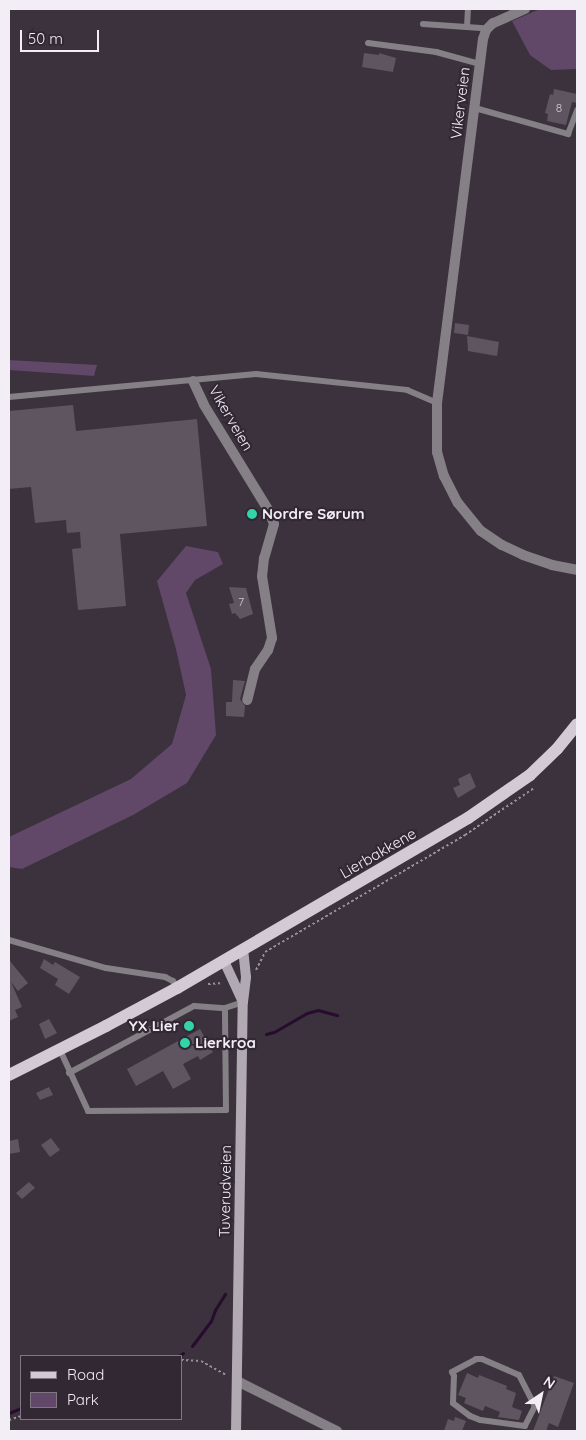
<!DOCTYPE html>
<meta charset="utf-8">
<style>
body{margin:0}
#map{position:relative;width:586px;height:1440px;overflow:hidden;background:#3b323d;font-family:Quicksand,sans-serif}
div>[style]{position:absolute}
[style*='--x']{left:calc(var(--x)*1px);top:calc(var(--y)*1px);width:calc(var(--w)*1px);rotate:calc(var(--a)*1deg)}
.green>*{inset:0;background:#614768}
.stream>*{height:3px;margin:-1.5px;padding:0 1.5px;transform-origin:1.5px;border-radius:1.5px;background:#280c2e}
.building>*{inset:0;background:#5e5561}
.path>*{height:2px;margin-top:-1px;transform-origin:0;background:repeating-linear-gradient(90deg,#98909a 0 2.5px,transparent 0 5px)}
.lane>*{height:6px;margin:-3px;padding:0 3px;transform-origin:3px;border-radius:3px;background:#858086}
.street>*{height:10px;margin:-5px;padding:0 5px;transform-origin:5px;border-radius:5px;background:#858086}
.secondary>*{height:10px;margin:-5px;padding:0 5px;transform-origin:5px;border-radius:5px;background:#b1aab3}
.primary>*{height:12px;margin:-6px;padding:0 6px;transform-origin:6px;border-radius:6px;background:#d3cad6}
.dots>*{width:14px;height:14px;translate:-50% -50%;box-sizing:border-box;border:2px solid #312833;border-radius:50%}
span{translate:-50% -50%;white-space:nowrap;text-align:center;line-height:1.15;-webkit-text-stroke:4.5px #312833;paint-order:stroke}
.number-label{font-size:12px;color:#cec7d0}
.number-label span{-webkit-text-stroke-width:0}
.street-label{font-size:15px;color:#f3edf5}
.poi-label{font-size:15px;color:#f3edf5;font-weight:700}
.left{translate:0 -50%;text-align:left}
.right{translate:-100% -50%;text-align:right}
.frame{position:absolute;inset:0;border:10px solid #f3edf5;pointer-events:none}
.legend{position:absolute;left:20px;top:1355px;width:162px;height:65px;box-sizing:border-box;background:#312833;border:1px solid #7f7781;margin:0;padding:6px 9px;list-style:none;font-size:15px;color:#f3edf5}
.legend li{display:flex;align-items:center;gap:10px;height:25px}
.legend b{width:25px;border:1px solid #7f7781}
.north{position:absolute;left:516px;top:1370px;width:50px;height:50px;-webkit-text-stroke:4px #312833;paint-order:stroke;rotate:34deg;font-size:14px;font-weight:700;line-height:20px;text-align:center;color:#f3edf5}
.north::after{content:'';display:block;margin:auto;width:18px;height:22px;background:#f3edf5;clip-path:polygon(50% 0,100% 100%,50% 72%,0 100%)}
.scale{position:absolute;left:20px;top:30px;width:79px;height:22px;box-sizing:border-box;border:2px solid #f3edf5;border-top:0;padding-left:6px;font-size:15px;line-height:18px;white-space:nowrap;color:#f3edf5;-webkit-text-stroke:4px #312833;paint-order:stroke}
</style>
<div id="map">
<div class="green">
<i style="clip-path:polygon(540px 9px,577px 9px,577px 69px,551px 70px,530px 55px,512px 21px)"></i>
<i style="clip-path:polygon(9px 360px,97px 365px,94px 376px,9px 370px)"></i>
<i style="clip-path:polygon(186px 546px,218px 552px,223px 564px,195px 580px,186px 593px,211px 669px,216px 735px,187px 783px,133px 815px,22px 869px,9px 867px,9px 837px,131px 779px,172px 744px,186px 695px,176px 649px,157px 581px)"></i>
</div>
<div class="stream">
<i style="--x:266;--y:1034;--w:8;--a:-14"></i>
<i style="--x:274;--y:1032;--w:38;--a:-30"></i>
<i style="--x:307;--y:1013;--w:11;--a:-15"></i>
<i style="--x:318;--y:1010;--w:20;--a:15"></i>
<i style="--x:192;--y:1346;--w:31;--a:-53"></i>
<i style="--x:211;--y:1321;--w:12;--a:-70"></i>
<i style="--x:215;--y:1310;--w:19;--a:-58"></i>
<i style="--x:179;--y:1356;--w:5;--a:-37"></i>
<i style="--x:9;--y:1413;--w:13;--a:-23"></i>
</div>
<div class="building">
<i style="clip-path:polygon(364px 53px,379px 55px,379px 53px,396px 58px,393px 72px,362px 67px)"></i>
<i style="clip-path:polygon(554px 89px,577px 94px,577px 103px,572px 102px,566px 125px,547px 121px,548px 114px,545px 113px,550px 94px,553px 95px)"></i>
<i style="clip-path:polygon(455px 323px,469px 325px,468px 335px,454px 333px)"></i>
<i style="clip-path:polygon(467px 336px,499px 342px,497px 356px,468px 351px)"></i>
<i style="clip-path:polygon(73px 405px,76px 431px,197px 419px,207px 526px,120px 534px,126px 606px,78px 610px,72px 549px,81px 548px,80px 532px,67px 533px,66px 520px,35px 523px,31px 487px,9px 489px,9px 411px)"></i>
<i style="clip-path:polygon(229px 587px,246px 588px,253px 614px,240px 619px,235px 613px,232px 614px,229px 604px,234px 603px)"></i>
<i style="clip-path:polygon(233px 680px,245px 681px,240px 699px,245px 706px,244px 717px,226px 716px,226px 702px,232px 702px)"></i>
<i style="clip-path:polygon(470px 773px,476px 787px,458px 798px,453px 788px,460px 785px,458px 779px)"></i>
<i style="clip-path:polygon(44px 959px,53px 965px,55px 962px,80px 977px,69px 994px,55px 985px,58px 979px,40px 968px)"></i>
<i style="clip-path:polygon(9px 960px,28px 983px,18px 991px,11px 982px,22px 1007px,15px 1010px,18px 1017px,9px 1021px)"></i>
<i style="clip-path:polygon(49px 1019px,57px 1033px,45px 1039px,39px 1024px)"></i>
<i style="clip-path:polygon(200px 1029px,213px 1052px,200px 1060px,198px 1056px,183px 1064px,191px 1079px,173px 1089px,163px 1071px,136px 1086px,127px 1069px)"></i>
<i style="clip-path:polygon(49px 1087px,53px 1095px,40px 1100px,36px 1093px)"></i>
<i style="clip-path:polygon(51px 1138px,60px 1150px,50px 1157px,41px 1145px)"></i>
<i style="clip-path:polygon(18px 1139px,20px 1152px,9px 1154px,9px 1141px)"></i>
<i style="clip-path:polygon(29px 1182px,35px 1188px,22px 1199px,16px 1193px)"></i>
<i style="clip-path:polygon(467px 1373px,478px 1378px,479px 1375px,507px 1386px,506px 1389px,516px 1393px,512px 1407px,522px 1411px,519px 1420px,498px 1417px,500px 1412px,485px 1406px,483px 1411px,464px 1403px,466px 1398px,458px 1395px)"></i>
<i style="clip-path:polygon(554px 1376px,574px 1383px,558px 1427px,549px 1423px,546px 1431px,533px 1431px)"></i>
<i style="clip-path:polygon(455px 1417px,466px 1421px,462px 1431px,444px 1431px,448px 1419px,454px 1421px)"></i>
</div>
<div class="path">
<i style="--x:256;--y:970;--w:20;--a:-63"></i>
<i style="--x:265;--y:952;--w:232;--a:-30.3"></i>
<i style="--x:465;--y:835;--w:83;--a:-34.3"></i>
<i style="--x:208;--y:984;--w:15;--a:-4"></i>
<i style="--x:181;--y:1360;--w:20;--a:3"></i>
<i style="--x:201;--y:1361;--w:29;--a:29"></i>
<i style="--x:9;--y:1420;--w:13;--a:-18"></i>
</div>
<div class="lane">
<i style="--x:423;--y:24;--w:58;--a:3.9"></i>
<i style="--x:481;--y:28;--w:5;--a:22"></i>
<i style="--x:467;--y:27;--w:18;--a:-87"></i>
<i style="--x:368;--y:43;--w:69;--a:7.5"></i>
<i style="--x:436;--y:52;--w:46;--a:15.3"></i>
<i style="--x:475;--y:108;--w:97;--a:15.6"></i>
<i style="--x:568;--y:134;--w:26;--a:-69"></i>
<i style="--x:9;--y:397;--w:248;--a:-5.3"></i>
<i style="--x:256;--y:374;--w:152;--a:6"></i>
<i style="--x:407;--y:390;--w:33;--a:23"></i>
<i style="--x:9;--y:940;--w:101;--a:16.1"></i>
<i style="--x:106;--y:968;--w:60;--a:8.7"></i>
<i style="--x:165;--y:977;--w:9;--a:27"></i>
<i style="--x:173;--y:981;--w:8;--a:60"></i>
<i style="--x:60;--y:1050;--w:67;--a:65.3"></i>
<i style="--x:88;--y:1111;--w:138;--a:-0.4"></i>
<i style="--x:226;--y:1110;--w:102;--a:-90.6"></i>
<i style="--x:225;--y:1008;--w:19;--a:-18"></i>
<i style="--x:69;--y:1073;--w:142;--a:-28.2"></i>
<i style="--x:194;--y:1006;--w:31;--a:4"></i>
<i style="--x:476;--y:1359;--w:6;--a:0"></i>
<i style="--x:482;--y:1359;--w:40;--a:23.4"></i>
<i style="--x:519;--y:1375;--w:35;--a:63"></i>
<i style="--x:535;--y:1406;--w:22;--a:117"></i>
<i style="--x:525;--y:1426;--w:45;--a:-172.4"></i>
<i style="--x:480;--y:1420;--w:11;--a:-158"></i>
<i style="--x:470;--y:1416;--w:21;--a:-143"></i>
<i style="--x:453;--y:1403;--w:27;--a:-88"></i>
<i style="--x:454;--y:1376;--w:4;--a:-117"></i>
<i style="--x:452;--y:1372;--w:27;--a:-28"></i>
</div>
<div class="street">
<i style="--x:525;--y:9;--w:35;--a:156"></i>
<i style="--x:493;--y:23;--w:10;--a:135"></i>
<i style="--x:486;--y:30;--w:9;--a:108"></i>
<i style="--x:483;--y:39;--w:367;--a:97.2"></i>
<i style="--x:437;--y:403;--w:49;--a:90"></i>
<i style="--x:437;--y:452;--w:25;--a:74"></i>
<i style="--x:444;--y:476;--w:30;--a:63"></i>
<i style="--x:458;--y:503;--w:36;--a:51"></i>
<i style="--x:481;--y:531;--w:25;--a:34"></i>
<i style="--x:502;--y:545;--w:23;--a:25"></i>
<i style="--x:523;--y:555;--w:31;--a:19"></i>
<i style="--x:552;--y:565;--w:25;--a:11"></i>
<i style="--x:193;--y:381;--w:26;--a:65"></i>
<i style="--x:204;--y:405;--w:124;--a:58.5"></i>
<i style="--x:269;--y:511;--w:14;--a:69"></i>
<i style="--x:274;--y:524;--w:35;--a:106"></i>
<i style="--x:264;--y:558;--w:18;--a:96"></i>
<i style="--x:262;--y:576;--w:63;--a:80.8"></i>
<i style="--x:272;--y:638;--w:13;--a:108"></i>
<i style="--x:268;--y:650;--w:23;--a:124"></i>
<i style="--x:255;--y:669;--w:32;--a:104"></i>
<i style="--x:237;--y:1381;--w:112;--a:26.6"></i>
</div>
<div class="secondary">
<i style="--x:224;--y:961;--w:45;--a:65.1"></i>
<i style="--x:236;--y:1431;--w:429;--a:-89.1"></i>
<i style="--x:243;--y:1002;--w:25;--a:-83"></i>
<i style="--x:246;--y:977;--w:27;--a:-96"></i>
</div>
<div class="primary">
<i style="--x:9;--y:1075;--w:109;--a:-26.8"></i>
<i style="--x:106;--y:1026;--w:81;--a:-28.2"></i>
<i style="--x:177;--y:988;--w:337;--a:-30.3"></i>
<i style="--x:468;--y:818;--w:75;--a:-34.7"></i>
<i style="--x:530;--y:775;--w:37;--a:-44"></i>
<i style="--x:557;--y:749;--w:32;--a:-51"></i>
</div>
<div class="dots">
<i style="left:252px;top:514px;background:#33d4a8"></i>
<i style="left:189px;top:1026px;background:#33d4a8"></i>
<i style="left:185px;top:1043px;background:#33d4a8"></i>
</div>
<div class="number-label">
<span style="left:559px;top:108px">8</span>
<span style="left:241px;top:602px">7</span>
</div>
<div class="street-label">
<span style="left:460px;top:103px;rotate:-83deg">Vikerveien</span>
<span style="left:231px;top:418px;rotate:60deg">Vikerveien</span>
<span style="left:378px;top:853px;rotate:-30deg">Lierbakkene</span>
<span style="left:225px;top:1191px;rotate:-89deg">Tuverudveien</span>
</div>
<div class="poi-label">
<span class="left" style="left:262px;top:514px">Nordre Sørum</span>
<span class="right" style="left:179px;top:1026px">YX Lier</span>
<span class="left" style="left:195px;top:1043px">Lierkroa</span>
</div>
<div class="frame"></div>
<ul class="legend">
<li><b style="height:6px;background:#d3cad6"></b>Road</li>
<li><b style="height:14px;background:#614768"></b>Park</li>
</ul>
<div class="north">N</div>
<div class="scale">50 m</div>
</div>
